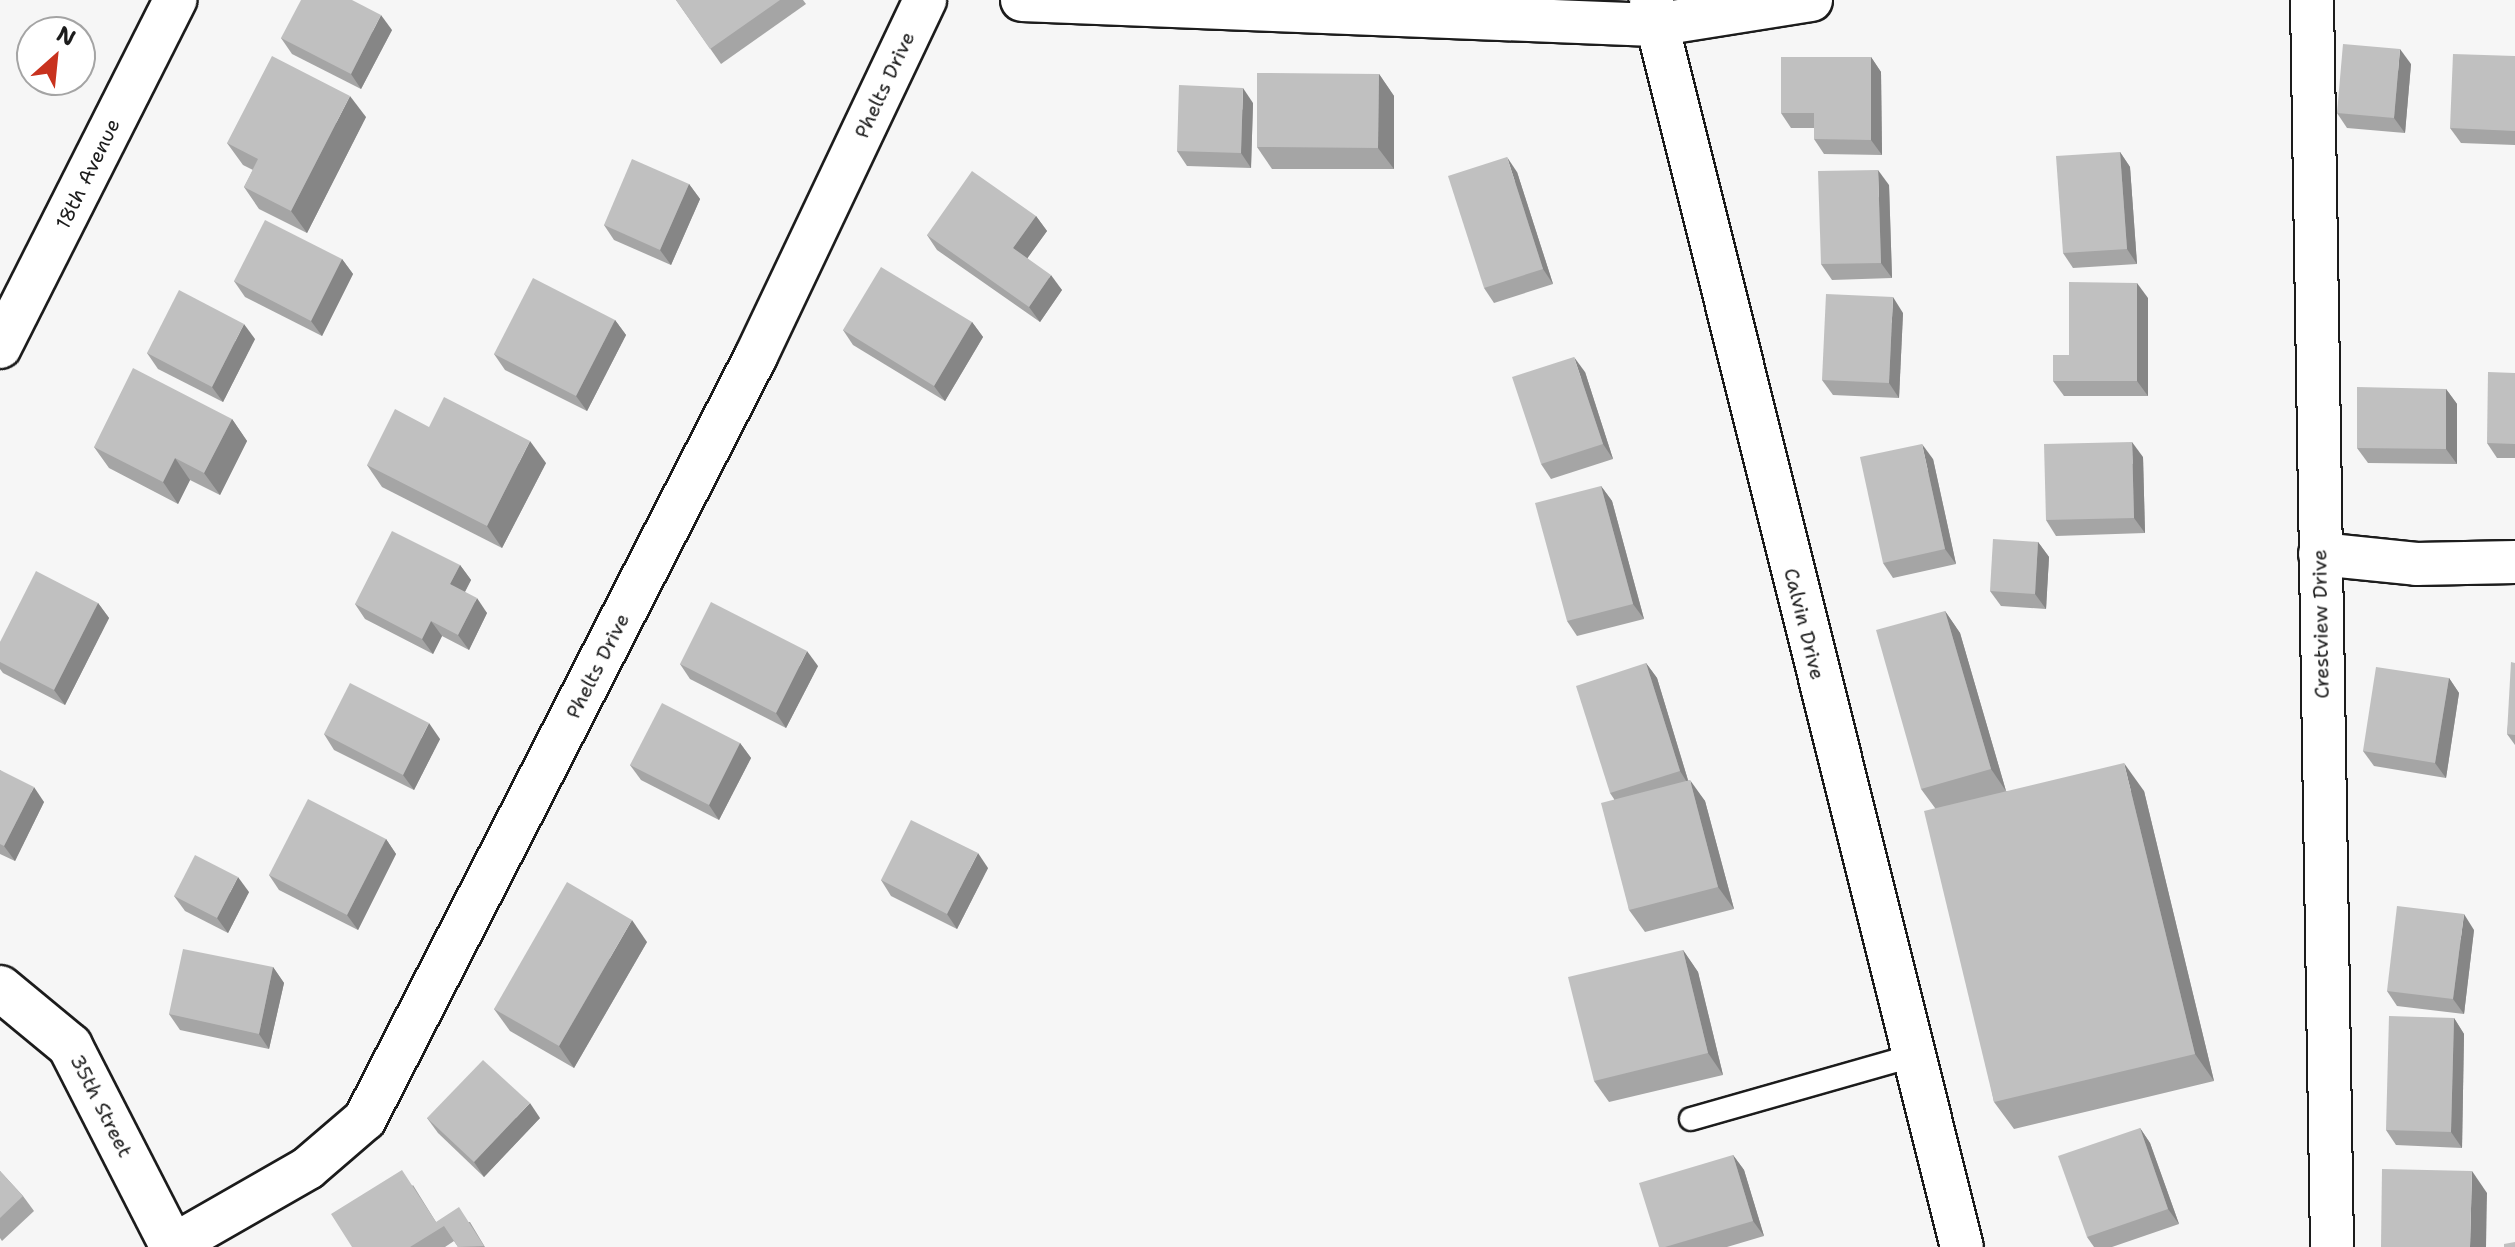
<!DOCTYPE html>
<style>
body{margin:0}
#map{position:relative;width:2515px;height:1247px;overflow:hidden;background:#f6f6f6;font-family:"Shantell Sans",sans-serif}
div>[style]{position:absolute}
[style*='--x']{left:calc(var(--x)*1px);top:calc(var(--y)*1px);width:calc(var(--w)*1px);rotate:calc(var(--a)*1deg)}
.roads{filter:drop-shadow(2px 0 #1c1c1c) drop-shadow(-2px 0 #1c1c1c) drop-shadow(0 2px #1c1c1c) drop-shadow(0 -2px #1c1c1c)}
.service>*{height:22px;margin:-11px;padding:0 11px;transform-origin:11px;border-radius:11px;background:#fff}
.minor>*{height:42px;margin:-21px;padding:0 21px;transform-origin:21px;border-radius:21px;background:#fff}
.tertiary>*{height:44px;margin:-22px;padding:0 22px;transform-origin:22px;border-radius:22px;background:#fff}
.wall>*{inset:0;background:#a5a5a5}
.shaded-wall>*{inset:0;background:#868686}
.building>*{inset:0;background:#c0c0c0}
span{translate:-50% -50%;white-space:nowrap;text-align:center;line-height:1.15;-webkit-text-stroke:7px #fff;paint-order:stroke}
.street-label{font-size:20px;color:#1c1c1c}
.north{position:absolute;left:16px;top:16px;width:80px;height:80px;box-sizing:border-box;background:#fff;border:2px solid #a4a4a4;border-radius:50%;rotate:27deg;font-size:22px;font-weight:700;line-height:32px;text-align:center;color:#1c1c1c}
.north::after{content:'';display:block;margin:auto;width:28px;height:36px;background:#c8321e;clip-path:polygon(50% 0,100% 100%,50% 72%,0 100%)}
</style>
<div id="map">
<div class="roads">
<div class="service">
<i style="--x:1691;--y:1119;--w:230;--a:-15.9"></i>
</div>
<div class="minor">
<i style="--x:1022;--y:0;--w:632;--a:2.27"></i>
<i style="--x:1654;--y:25;--w:159;--a:-9"></i>
<i style="--x:1651;--y:0;--w:1285;--a:76"></i>
<i style="--x:2312;--y:0;--w:1247;--a:89.08"></i>
<i style="--x:0;--y:347;--w:389;--a:-63.2"></i>
<i style="--x:2320;--y:554;--w:97;--a:5.9"></i>
<i style="--x:2416;--y:564;--w:99;--a:-1.2"></i>
<i style="--x:172;--y:1246;--w:157;--a:-29.8"></i>
<i style="--x:308;--y:1168;--w:75;--a:-40.7"></i>
<i style="--x:365;--y:1119;--w:857;--a:-62.87"></i>
<i style="--x:756;--y:356;--w:394;--a:-64.6"></i>
</div>
<div class="tertiary">
<i style="--x:0;--y:988;--w:91;--a:39.6"></i>
<i style="--x:70;--y:1046;--w:226;--a:62.9"></i>
</div>
</div>
<div class="wall">
<i style="clip-path:polygon(676px 0,803px 0,806px 4px,721px 64px)"></i>
<i style="clip-path:polygon(392px 30px,361px 89px,292px 54px,281px 38px)"></i>
<i style="clip-path:polygon(2515px 56px,2515px 145px,2461px 143px,2450px 128px)"></i>
<i style="clip-path:polygon(1871px 57px,1881px 72px,1882px 155px,1824px 154px,1814px 139px,1814px 128px,1791px 128px,1781px 113px)"></i>
<i style="clip-path:polygon(2411px 64px,2405px 133px,2347px 128px,2337px 113px)"></i>
<i style="clip-path:polygon(1379px 74px,1394px 96px,1394px 169px,1272px 169px,1257px 147px)"></i>
<i style="clip-path:polygon(1253px 103px,1251px 168px,1187px 166px,1177px 151px)"></i>
<i style="clip-path:polygon(366px 117px,307px 233px,259px 209px,244px 187px,253px 170px,243px 165px,227px 143px)"></i>
<i style="clip-path:polygon(2120px 152px,2130px 167px,2137px 264px,2073px 268px,2063px 253px)"></i>
<i style="clip-path:polygon(1517px 172px,1553px 284px,1494px 303px,1484px 288px)"></i>
<i style="clip-path:polygon(689px 184px,700px 199px,671px 265px,614px 240px,604px 225px)"></i>
<i style="clip-path:polygon(1889px 185px,1892px 278px,1832px 280px,1821px 264px)"></i>
<i style="clip-path:polygon(1036px 216px,1047px 231px,1027px 258px,1062px 290px,1040px 322px,937px 250px,927px 235px)"></i>
<i style="clip-path:polygon(342px 259px,353px 274px,322px 336px,245px 297px,234px 281px)"></i>
<i style="clip-path:polygon(2148px 298px,2148px 396px,2064px 396px,2053px 381px,2069px 355px)"></i>
<i style="clip-path:polygon(1903px 313px,1899px 398px,1833px 395px,1822px 380px)"></i>
<i style="clip-path:polygon(615px 320px,626px 335px,587px 411px,505px 370px,494px 354px)"></i>
<i style="clip-path:polygon(972px 322px,983px 337px,945px 401px,853px 345px,843px 330px)"></i>
<i style="clip-path:polygon(255px 339px,223px 402px,158px 369px,147px 353px)"></i>
<i style="clip-path:polygon(1585px 372px,1613px 459px,1551px 479px,1541px 464px)"></i>
<i style="clip-path:polygon(2515px 373px,2515px 458px,2497px 458px,2487px 443px)"></i>
<i style="clip-path:polygon(2446px 389px,2457px 404px,2457px 464px,2368px 463px,2357px 448px)"></i>
<i style="clip-path:polygon(232px 419px,247px 441px,220px 495px,190px 480px,178px 504px,109px 468px,94px 447px)"></i>
<i style="clip-path:polygon(2143px 457px,2145px 533px,2056px 536px,2046px 520px)"></i>
<i style="clip-path:polygon(1933px 459px,1956px 564px,1893px 578px,1883px 563px)"></i>
<i style="clip-path:polygon(546px 463px,502px 548px,382px 487px,367px 465px)"></i>
<i style="clip-path:polygon(1601px 486px,1612px 501px,1644px 619px,1577px 636px,1567px 621px)"></i>
<i style="clip-path:polygon(2038px 542px,2049px 557px,2046px 609px,2001px 606px,1990px 591px)"></i>
<i style="clip-path:polygon(460px 565px,471px 580px,465px 592px,487px 613px,469px 650px,442px 636px,433px 654px,365px 619px,355px 604px)"></i>
<i style="clip-path:polygon(98px 603px,109px 618px,65px 705px,3px 673px,0 669px,0 642px)"></i>
<i style="clip-path:polygon(1945px 611px,1960px 633px,2006px 791px,2144px 791px,2214px 1081px,2014px 1129px,1994px 1102px,1935px 808px,1921px 789px)"></i>
<i style="clip-path:polygon(1646px 663px,1657px 678px,1688px 780px,1705px 801px,1734px 909px,1645px 932px,1629px 910px,1614px 799px,1610px 793px)"></i>
<i style="clip-path:polygon(2515px 663px,2515px 745px,2507px 734px)"></i>
<i style="clip-path:polygon(680px 664px,818px 666px,786px 728px,690px 679px)"></i>
<i style="clip-path:polygon(2449px 678px,2459px 693px,2446px 778px,2374px 766px,2363px 751px)"></i>
<i style="clip-path:polygon(324px 734px,440px 739px,414px 790px,334px 750px)"></i>
<i style="clip-path:polygon(740px 743px,751px 758px,719px 820px,641px 780px,630px 765px)"></i>
<i style="clip-path:polygon(0 770px,44px 802px,15px 861px,0 854px)"></i>
<i style="clip-path:polygon(386px 839px,396px 854px,358px 930px,279px 890px,269px 875px)"></i>
<i style="clip-path:polygon(988px 868px,957px 929px,891px 896px,881px 880px)"></i>
<i style="clip-path:polygon(249px 892px,228px 933px,185px 911px,174px 896px)"></i>
<i style="clip-path:polygon(2474px 930px,2464px 1014px,2397px 1006px,2387px 991px)"></i>
<i style="clip-path:polygon(647px 942px,574px 1068px,510px 1031px,494px 1009px)"></i>
<i style="clip-path:polygon(1683px 950px,1698px 972px,1723px 1075px,1609px 1102px,1594px 1081px)"></i>
<i style="clip-path:polygon(273px 967px,284px 983px,269px 1049px,180px 1030px,169px 1014px)"></i>
<i style="clip-path:polygon(2454px 1018px,2464px 1034px,2462px 1148px,2396px 1145px,2386px 1130px)"></i>
<i style="clip-path:polygon(427px 1118px,540px 1118px,484px 1177px,438px 1133px)"></i>
<i style="clip-path:polygon(2140px 1128px,2150px 1143px,2179px 1224px,2112px 1247px,2094px 1247px,2087px 1237px)"></i>
<i style="clip-path:polygon(1733px 1155px,1744px 1170px,1764px 1236px,1727px 1247px,1659px 1247px)"></i>
<i style="clip-path:polygon(0 1171px,23px 1196px,34px 1211px,2px 1241px,0 1238px)"></i>
<i style="clip-path:polygon(413px 1185px,436px 1222px,470px 1222px,485px 1247px,458px 1247px,454px 1241px,445px 1247px,352px 1247px)"></i>
</div>
<div class="shaded-wall">
<i style="clip-path:polygon(381px 15px,392px 30px,361px 89px,351px 74px)"></i>
<i style="clip-path:polygon(2400px 49px,2411px 64px,2405px 133px,2394px 118px)"></i>
<i style="clip-path:polygon(1871px 57px,1881px 72px,1882px 155px,1871px 140px)"></i>
<i style="clip-path:polygon(1379px 74px,1394px 96px,1394px 169px,1378px 148px)"></i>
<i style="clip-path:polygon(1243px 88px,1253px 103px,1251px 168px,1241px 153px)"></i>
<i style="clip-path:polygon(350px 96px,366px 117px,307px 233px,291px 211px)"></i>
<i style="clip-path:polygon(2120px 152px,2130px 167px,2137px 264px,2127px 249px)"></i>
<i style="clip-path:polygon(1507px 157px,1517px 172px,1553px 284px,1543px 269px)"></i>
<i style="clip-path:polygon(1878px 170px,1889px 185px,1892px 278px,1881px 263px)"></i>
<i style="clip-path:polygon(689px 184px,700px 199px,671px 265px,660px 250px)"></i>
<i style="clip-path:polygon(1036px 216px,1047px 231px,1024px 263px,1013px 248px)"></i>
<i style="clip-path:polygon(342px 259px,353px 274px,322px 336px,311px 321px)"></i>
<i style="clip-path:polygon(1051px 275px,1062px 290px,1040px 322px,1029px 307px)"></i>
<i style="clip-path:polygon(2137px 283px,2148px 298px,2148px 396px,2137px 381px)"></i>
<i style="clip-path:polygon(1893px 297px,1903px 313px,1899px 398px,1889px 383px)"></i>
<i style="clip-path:polygon(615px 320px,626px 335px,587px 411px,576px 396px)"></i>
<i style="clip-path:polygon(972px 322px,983px 337px,945px 401px,934px 386px)"></i>
<i style="clip-path:polygon(244px 324px,255px 339px,223px 402px,212px 387px)"></i>
<i style="clip-path:polygon(1574px 357px,1585px 372px,1613px 459px,1603px 444px)"></i>
<i style="clip-path:polygon(2446px 389px,2457px 404px,2457px 464px,2446px 449px)"></i>
<i style="clip-path:polygon(232px 419px,247px 441px,220px 495px,204px 473px)"></i>
<i style="clip-path:polygon(530px 441px,546px 463px,502px 548px,487px 526px)"></i>
<i style="clip-path:polygon(2132px 442px,2143px 457px,2145px 533px,2134px 518px)"></i>
<i style="clip-path:polygon(1922px 444px,1933px 459px,1956px 564px,1945px 549px)"></i>
<i style="clip-path:polygon(175px 458px,190px 480px,178px 504px,163px 482px)"></i>
<i style="clip-path:polygon(1601px 486px,1612px 501px,1644px 619px,1633px 604px)"></i>
<i style="clip-path:polygon(2038px 542px,2049px 557px,2046px 609px,2035px 594px)"></i>
<i style="clip-path:polygon(460px 565px,471px 580px,461px 599px,450px 584px)"></i>
<i style="clip-path:polygon(477px 598px,487px 613px,469px 650px,458px 635px)"></i>
<i style="clip-path:polygon(98px 603px,109px 618px,65px 705px,54px 690px)"></i>
<i style="clip-path:polygon(1945px 611px,1960px 633px,2006px 791px,1991px 769px)"></i>
<i style="clip-path:polygon(431px 621px,442px 636px,433px 654px,422px 639px)"></i>
<i style="clip-path:polygon(807px 651px,818px 666px,786px 728px,776px 713px)"></i>
<i style="clip-path:polygon(1646px 663px,1657px 678px,1690px 787px,1680px 771px)"></i>
<i style="clip-path:polygon(2449px 678px,2459px 693px,2446px 778px,2435px 763px)"></i>
<i style="clip-path:polygon(429px 723px,440px 739px,414px 790px,403px 775px)"></i>
<i style="clip-path:polygon(740px 743px,751px 758px,719px 820px,709px 805px)"></i>
<i style="clip-path:polygon(2124px 763px,2144px 791px,2214px 1081px,2195px 1054px)"></i>
<i style="clip-path:polygon(1690px 780px,1705px 801px,1734px 909px,1718px 887px)"></i>
<i style="clip-path:polygon(34px 787px,44px 802px,15px 861px,4px 846px)"></i>
<i style="clip-path:polygon(386px 839px,396px 854px,358px 930px,347px 915px)"></i>
<i style="clip-path:polygon(978px 853px,988px 868px,957px 929px,947px 914px)"></i>
<i style="clip-path:polygon(238px 877px,249px 892px,228px 933px,217px 918px)"></i>
<i style="clip-path:polygon(2464px 914px,2474px 930px,2464px 1014px,2453px 999px)"></i>
<i style="clip-path:polygon(632px 920px,647px 942px,574px 1068px,559px 1046px)"></i>
<i style="clip-path:polygon(1683px 950px,1698px 972px,1723px 1075px,1708px 1053px)"></i>
<i style="clip-path:polygon(273px 967px,284px 983px,269px 1049px,259px 1034px)"></i>
<i style="clip-path:polygon(2454px 1018px,2464px 1034px,2462px 1148px,2451px 1132px)"></i>
<i style="clip-path:polygon(530px 1103px,540px 1118px,484px 1177px,474px 1162px)"></i>
<i style="clip-path:polygon(2140px 1128px,2150px 1143px,2179px 1224px,2168px 1209px)"></i>
<i style="clip-path:polygon(1733px 1155px,1744px 1170px,1764px 1236px,1753px 1221px)"></i>
<i style="clip-path:polygon(2472px 1171px,2487px 1193px,2486px 1247px,2470px 1247px)"></i>
</div>
<div class="building">
<i style="clip-path:polygon(301px 0,352px 0,381px 15px,351px 74px,281px 38px)"></i>
<i style="clip-path:polygon(676px 0,780px 0,710px 49px)"></i>
<i style="clip-path:polygon(2343px 44px,2400px 49px,2394px 118px,2337px 113px)"></i>
<i style="clip-path:polygon(2453px 54px,2515px 56px,2515px 131px,2450px 128px)"></i>
<i style="clip-path:polygon(272px 56px,350px 96px,291px 211px,244px 187px,258px 159px,227px 143px)"></i>
<i style="clip-path:polygon(1781px 57px,1871px 57px,1871px 140px,1814px 139px,1814px 113px,1781px 113px)"></i>
<i style="clip-path:polygon(1257px 73px,1379px 74px,1378px 148px,1257px 147px)"></i>
<i style="clip-path:polygon(1179px 85px,1243px 88px,1241px 153px,1177px 151px)"></i>
<i style="clip-path:polygon(2120px 152px,2127px 249px,2063px 253px,2056px 156px)"></i>
<i style="clip-path:polygon(1507px 157px,1543px 269px,1484px 288px,1448px 176px)"></i>
<i style="clip-path:polygon(632px 159px,689px 184px,660px 250px,604px 225px)"></i>
<i style="clip-path:polygon(1878px 170px,1881px 263px,1821px 264px,1818px 171px)"></i>
<i style="clip-path:polygon(972px 171px,1036px 216px,1013px 248px,1051px 275px,1029px 307px,927px 235px)"></i>
<i style="clip-path:polygon(265px 220px,342px 259px,311px 321px,234px 281px)"></i>
<i style="clip-path:polygon(881px 267px,972px 322px,934px 386px,843px 330px)"></i>
<i style="clip-path:polygon(533px 278px,615px 320px,576px 396px,494px 354px)"></i>
<i style="clip-path:polygon(2069px 282px,2137px 283px,2137px 381px,2053px 381px,2053px 355px,2069px 355px)"></i>
<i style="clip-path:polygon(179px 290px,244px 324px,212px 387px,147px 353px)"></i>
<i style="clip-path:polygon(1826px 294px,1893px 297px,1889px 383px,1822px 380px)"></i>
<i style="clip-path:polygon(1574px 357px,1603px 444px,1541px 464px,1512px 377px)"></i>
<i style="clip-path:polygon(133px 368px,232px 419px,204px 473px,175px 458px,163px 482px,94px 447px)"></i>
<i style="clip-path:polygon(2488px 372px,2515px 373px,2515px 444px,2487px 443px)"></i>
<i style="clip-path:polygon(2357px 387px,2446px 389px,2446px 449px,2357px 448px)"></i>
<i style="clip-path:polygon(444px 397px,530px 441px,487px 526px,367px 465px,395px 409px,429px 427px)"></i>
<i style="clip-path:polygon(2132px 442px,2134px 518px,2046px 520px,2044px 444px)"></i>
<i style="clip-path:polygon(1922px 444px,1945px 549px,1883px 563px,1860px 457px)"></i>
<i style="clip-path:polygon(1601px 486px,1633px 604px,1567px 621px,1535px 503px)"></i>
<i style="clip-path:polygon(392px 531px,460px 565px,450px 584px,477px 598px,458px 635px,431px 621px,422px 639px,355px 604px)"></i>
<i style="clip-path:polygon(1993px 539px,2038px 542px,2035px 594px,1990px 591px)"></i>
<i style="clip-path:polygon(36px 571px,98px 603px,54px 690px,0 662px,0 642px)"></i>
<i style="clip-path:polygon(711px 602px,807px 651px,776px 713px,680px 664px)"></i>
<i style="clip-path:polygon(1945px 611px,1991px 769px,1921px 789px,1876px 630px)"></i>
<i style="clip-path:polygon(2511px 662px,2515px 663px,2515px 735px,2507px 734px)"></i>
<i style="clip-path:polygon(1646px 663px,1680px 771px,1610px 793px,1576px 686px)"></i>
<i style="clip-path:polygon(2376px 667px,2449px 678px,2435px 763px,2363px 751px)"></i>
<i style="clip-path:polygon(350px 683px,429px 723px,403px 775px,324px 734px)"></i>
<i style="clip-path:polygon(662px 703px,740px 743px,709px 805px,630px 765px)"></i>
<i style="clip-path:polygon(2124px 763px,2195px 1054px,1994px 1102px,1924px 811px)"></i>
<i style="clip-path:polygon(0 770px,34px 787px,4px 846px,0 844px)"></i>
<i style="clip-path:polygon(1690px 780px,1718px 887px,1629px 910px,1601px 803px)"></i>
<i style="clip-path:polygon(308px 799px,386px 839px,347px 915px,269px 875px)"></i>
<i style="clip-path:polygon(911px 820px,978px 853px,947px 914px,881px 880px)"></i>
<i style="clip-path:polygon(195px 855px,238px 877px,217px 918px,174px 896px)"></i>
<i style="clip-path:polygon(567px 882px,632px 920px,559px 1046px,494px 1009px)"></i>
<i style="clip-path:polygon(2397px 906px,2464px 914px,2453px 999px,2387px 991px)"></i>
<i style="clip-path:polygon(183px 949px,273px 967px,259px 1034px,169px 1014px)"></i>
<i style="clip-path:polygon(1683px 950px,1708px 1053px,1594px 1081px,1568px 977px)"></i>
<i style="clip-path:polygon(2389px 1016px,2454px 1018px,2451px 1132px,2386px 1130px)"></i>
<i style="clip-path:polygon(483px 1060px,530px 1103px,474px 1162px,427px 1118px)"></i>
<i style="clip-path:polygon(2140px 1128px,2168px 1209px,2087px 1237px,2058px 1156px)"></i>
<i style="clip-path:polygon(1733px 1155px,1753px 1221px,1665px 1247px,1659px 1247px,1639px 1183px)"></i>
<i style="clip-path:polygon(2382px 1169px,2472px 1171px,2470px 1247px,2381px 1247px)"></i>
<i style="clip-path:polygon(402px 1170px,436px 1222px,459px 1207px,484px 1246px,458px 1247px,444px 1226px,410px 1247px,352px 1247px,331px 1214px)"></i>
<i style="clip-path:polygon(0 1171px,23px 1196px,0 1218px)"></i>
<i style="clip-path:polygon(2515px 1242px,2515px 1247px,2504px 1247px,2504px 1244px)"></i>
</div>
<div class="street-label">
<span style="left:885px;top:85px;rotate:-65deg">Phelts Drive</span>
<span style="left:88px;top:174px;rotate:-64deg">18th Avenue</span>
<span style="left:1804px;top:624px;rotate:76deg">Calvin Drive</span>
<span style="left:2321px;top:624px;rotate:-91deg">Crestview Drive</span>
<span style="left:598px;top:666px;rotate:-63deg">Phelts Drive</span>
<span style="left:101px;top:1106px;rotate:63deg">35th Street</span>
</div>
<div class="north">N</div>
</div>
